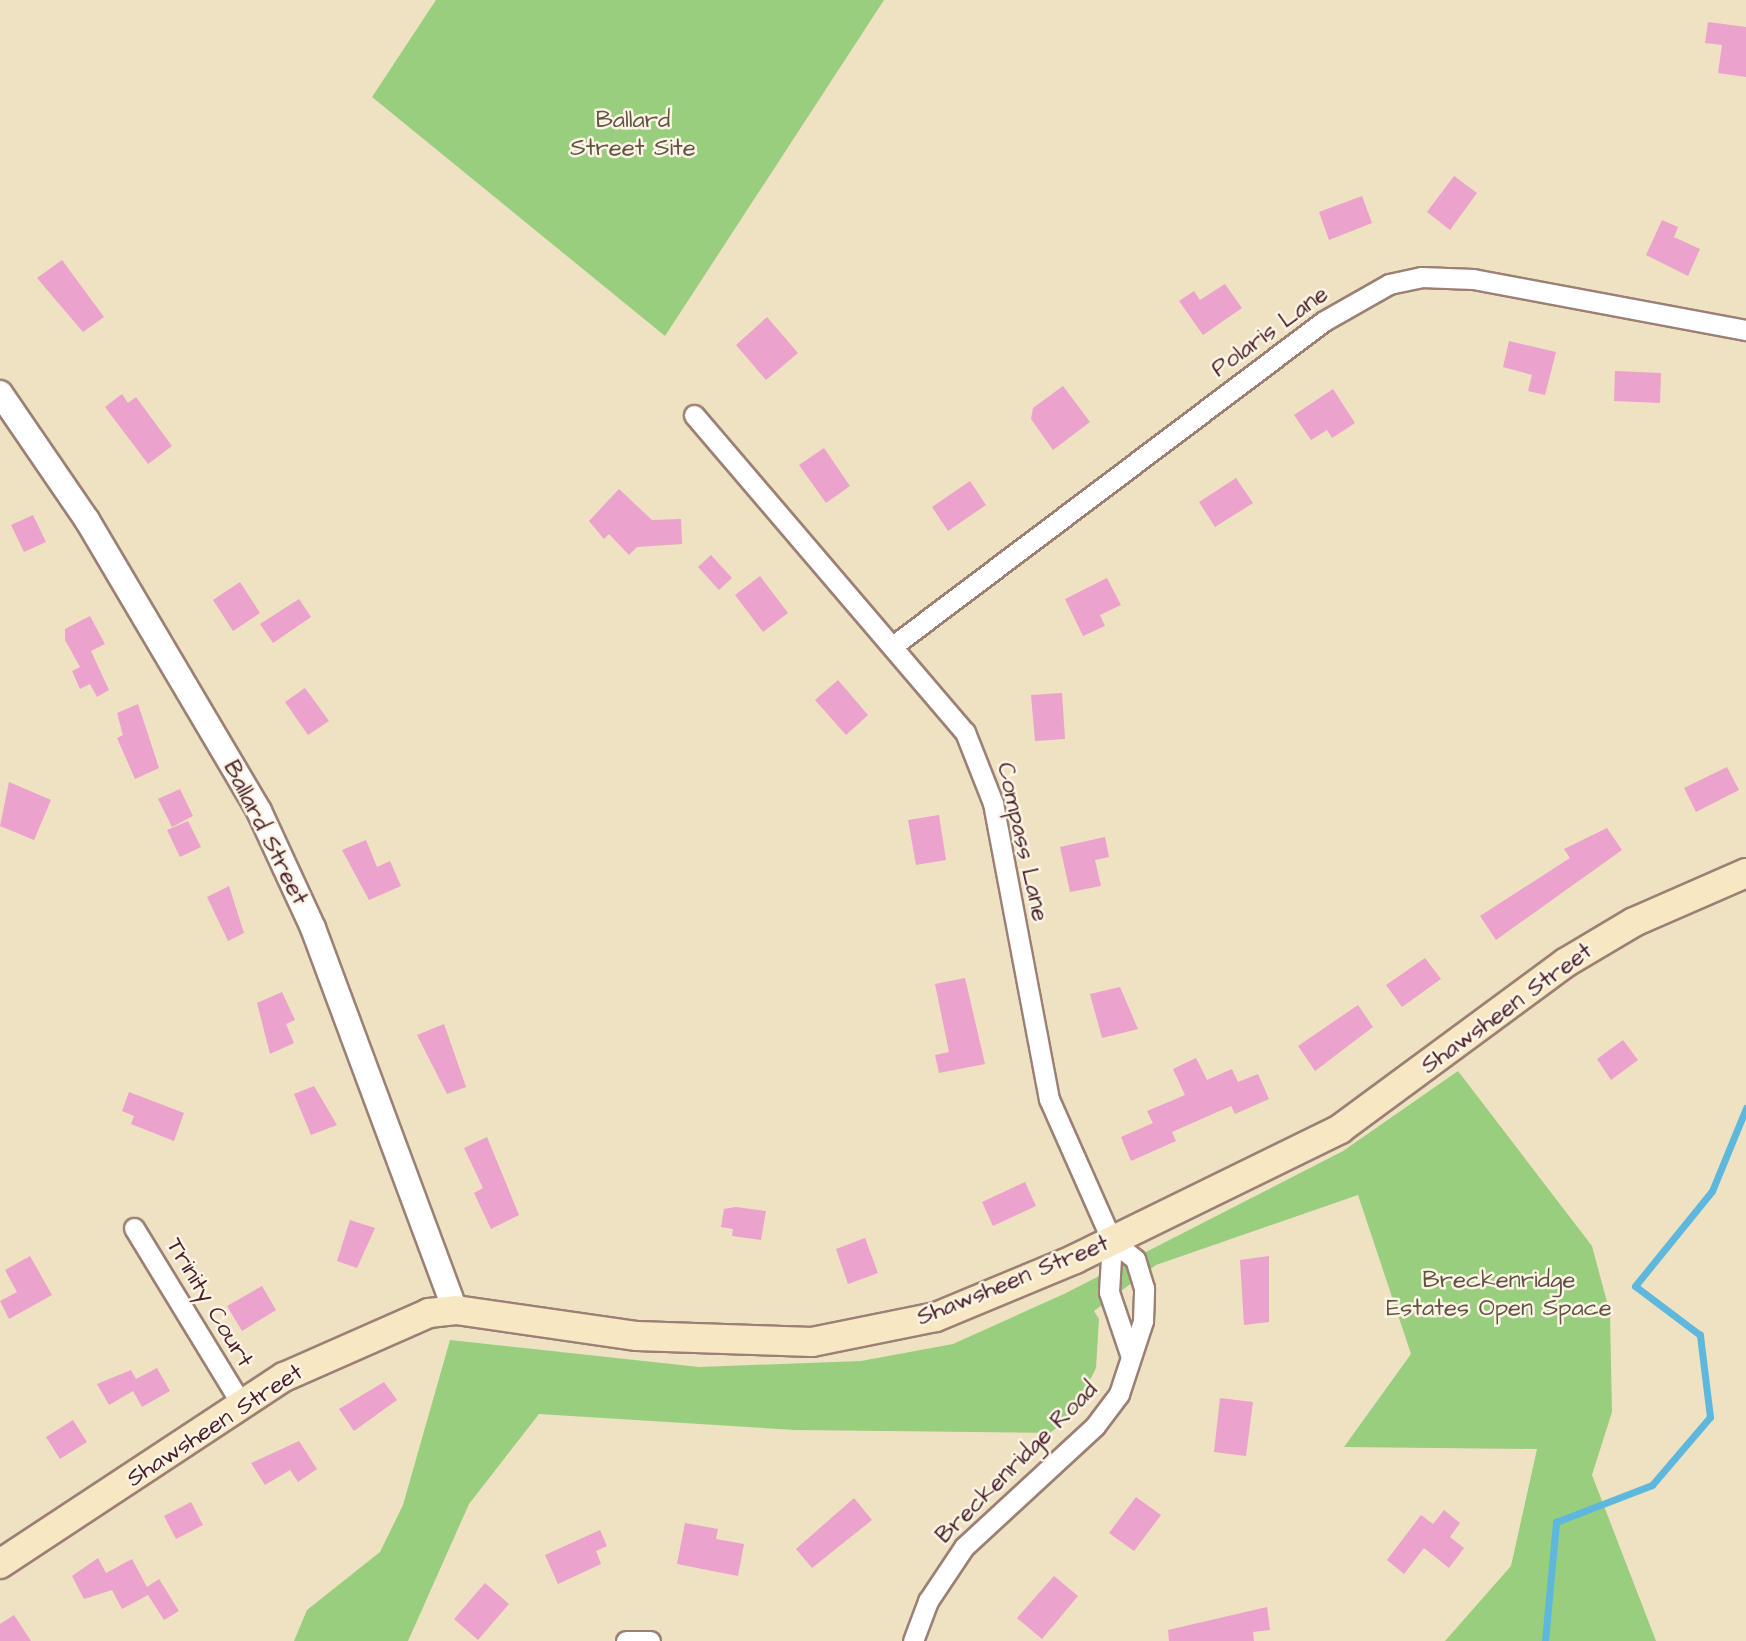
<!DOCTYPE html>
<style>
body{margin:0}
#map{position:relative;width:1746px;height:1641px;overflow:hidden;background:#efe2c2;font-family:"Architects Daughter",sans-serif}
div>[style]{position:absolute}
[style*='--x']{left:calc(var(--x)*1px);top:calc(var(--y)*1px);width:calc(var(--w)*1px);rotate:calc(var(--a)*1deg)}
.green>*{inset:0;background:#99ce7f}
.stream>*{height:7px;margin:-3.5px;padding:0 3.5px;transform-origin:3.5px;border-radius:3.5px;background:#5eb7dc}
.building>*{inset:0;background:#eba2cc}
.roads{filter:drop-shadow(2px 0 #9c8076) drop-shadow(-2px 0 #9c8076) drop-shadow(0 2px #9c8076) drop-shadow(0 -2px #9c8076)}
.minor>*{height:19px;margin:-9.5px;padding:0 9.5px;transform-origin:9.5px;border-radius:9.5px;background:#fff}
.tertiary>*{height:24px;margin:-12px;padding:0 12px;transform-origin:12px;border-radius:12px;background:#fff}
.secondary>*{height:28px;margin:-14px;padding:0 14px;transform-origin:14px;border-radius:14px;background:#f7e8c3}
span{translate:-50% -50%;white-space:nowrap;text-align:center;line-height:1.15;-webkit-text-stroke:5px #fcf5e5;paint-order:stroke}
.park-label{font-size:24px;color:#625444}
.street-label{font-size:24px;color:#4a1f2b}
</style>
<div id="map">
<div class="green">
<i style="clip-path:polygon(436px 0,884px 0,665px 336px,372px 97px)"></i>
<i style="clip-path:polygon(1458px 1071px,1592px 1246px,1610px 1313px,1612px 1412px,1592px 1475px,1656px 1641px,1445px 1641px,1511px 1566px,1537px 1449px,1344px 1447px,1411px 1354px,1358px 1195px,1156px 1265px,1094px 1311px,1099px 1319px,1096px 1368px,1073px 1415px,1050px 1433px,795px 1430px,539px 1414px,469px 1504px,408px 1641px,294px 1641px,307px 1610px,380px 1552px,403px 1505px,450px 1340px,699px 1367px,861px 1361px,953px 1344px,1064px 1294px,1343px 1151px)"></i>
</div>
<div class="stream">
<i style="--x:1545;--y:1641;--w:120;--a:-84.7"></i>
<i style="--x:1556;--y:1522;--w:103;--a:-21.1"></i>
<i style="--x:1652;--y:1485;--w:89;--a:-49.5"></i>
<i style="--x:1710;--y:1417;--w:83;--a:-97"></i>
<i style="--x:1700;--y:1335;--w:81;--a:-143"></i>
<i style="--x:1635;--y:1286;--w:122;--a:-51"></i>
<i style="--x:1712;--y:1191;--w:90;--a:-67.7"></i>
</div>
<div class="building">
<i style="clip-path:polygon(1708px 22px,1746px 27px,1746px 77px,1718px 73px,1722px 45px,1705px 43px)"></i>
<i style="clip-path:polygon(1454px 176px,1477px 193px,1450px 230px,1427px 212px)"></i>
<i style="clip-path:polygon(1362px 196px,1372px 223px,1329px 240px,1319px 212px)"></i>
<i style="clip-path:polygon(1662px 220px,1678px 227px,1674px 237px,1700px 249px,1688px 276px,1646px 255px)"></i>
<i style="clip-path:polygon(62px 260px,104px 317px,83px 332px,37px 278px)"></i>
<i style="clip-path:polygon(1225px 284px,1242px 308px,1203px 335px,1179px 301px,1194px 291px,1200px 300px)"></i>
<i style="clip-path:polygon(767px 317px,798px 353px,766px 380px,736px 345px)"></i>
<i style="clip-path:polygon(1509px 341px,1556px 352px,1545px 395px,1528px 391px,1532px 375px,1503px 367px)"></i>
<i style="clip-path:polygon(1615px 371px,1661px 373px,1660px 403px,1614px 401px)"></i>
<i style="clip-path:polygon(1063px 386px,1090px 422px,1053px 450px,1031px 419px,1033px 408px)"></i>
<i style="clip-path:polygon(1333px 389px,1355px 423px,1332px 438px,1327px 430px,1311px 440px,1294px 415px)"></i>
<i style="clip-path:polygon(122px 394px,128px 403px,136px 397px,172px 446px,148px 464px,105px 407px)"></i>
<i style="clip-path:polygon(824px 448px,850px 486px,826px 503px,799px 465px)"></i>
<i style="clip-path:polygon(1236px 478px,1253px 503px,1215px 527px,1199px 502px)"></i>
<i style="clip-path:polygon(970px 481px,986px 505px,948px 531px,932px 507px)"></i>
<i style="clip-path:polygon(619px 489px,652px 520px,681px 519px,682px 544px,637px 547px,629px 555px,609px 534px,604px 539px,589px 521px)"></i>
<i style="clip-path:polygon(33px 515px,46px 542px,24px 552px,11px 525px)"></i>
<i style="clip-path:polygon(711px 555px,732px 578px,719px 590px,698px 567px)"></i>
<i style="clip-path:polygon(760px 576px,788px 613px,763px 632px,735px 595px)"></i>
<i style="clip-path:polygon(1107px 578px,1121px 605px,1100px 615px,1105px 626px,1083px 636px,1065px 599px)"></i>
<i style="clip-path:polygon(240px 582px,260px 613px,233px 631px,213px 600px)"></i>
<i style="clip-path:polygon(299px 599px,311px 617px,273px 643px,260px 624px)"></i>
<i style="clip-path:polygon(90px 616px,105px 644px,91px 651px,109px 690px,97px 697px,90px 684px,80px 689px,72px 671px,80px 667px,65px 640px,65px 629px)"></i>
<i style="clip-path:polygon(838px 680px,868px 715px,846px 735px,815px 700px)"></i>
<i style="clip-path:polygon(305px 688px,329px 721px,308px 735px,285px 702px)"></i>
<i style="clip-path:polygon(1062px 693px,1065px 739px,1035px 741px,1031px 695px)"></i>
<i style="clip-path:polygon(138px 704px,159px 768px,135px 779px,117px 738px,123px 735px,117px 713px)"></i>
<i style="clip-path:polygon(1727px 767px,1739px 790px,1696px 812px,1684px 788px)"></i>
<i style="clip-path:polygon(9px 782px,51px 800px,34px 840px,0 826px)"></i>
<i style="clip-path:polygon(180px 789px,193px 816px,172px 827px,158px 799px)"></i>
<i style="clip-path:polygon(939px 815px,946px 860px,916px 865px,908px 820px)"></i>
<i style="clip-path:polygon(188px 821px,201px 847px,180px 857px,167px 830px)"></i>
<i style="clip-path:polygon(1607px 828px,1622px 850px,1496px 940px,1480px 916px,1570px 858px,1564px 849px)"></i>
<i style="clip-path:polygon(1105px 837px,1109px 857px,1095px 860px,1101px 886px,1070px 892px,1060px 847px)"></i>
<i style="clip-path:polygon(366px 840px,377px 867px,390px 861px,401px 886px,369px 900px,342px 850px)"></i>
<i style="clip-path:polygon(229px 886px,244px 933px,228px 941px,207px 897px)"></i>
<i style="clip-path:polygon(1425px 958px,1441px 979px,1402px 1007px,1386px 985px)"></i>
<i style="clip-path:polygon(965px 978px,985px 1064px,939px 1073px,935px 1055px,949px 1052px,935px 984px)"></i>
<i style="clip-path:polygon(1120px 987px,1138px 1029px,1102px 1038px,1090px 994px)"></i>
<i style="clip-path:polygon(282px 992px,295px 1020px,286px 1024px,294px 1043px,270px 1054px,257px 1003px)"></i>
<i style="clip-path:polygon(1358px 1005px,1373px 1027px,1315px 1071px,1298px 1046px)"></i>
<i style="clip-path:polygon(444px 1024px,466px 1087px,447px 1094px,417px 1035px)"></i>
<i style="clip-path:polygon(1623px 1040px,1638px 1060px,1611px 1080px,1597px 1059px)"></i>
<i style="clip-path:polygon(1196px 1058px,1207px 1080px,1232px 1069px,1238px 1082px,1258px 1074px,1269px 1099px,1235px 1114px,1231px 1106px,1172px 1132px,1176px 1141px,1131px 1161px,1121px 1137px,1153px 1123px,1147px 1111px,1185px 1095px,1173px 1069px)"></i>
<i style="clip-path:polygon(314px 1086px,337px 1125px,311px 1135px,294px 1094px)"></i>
<i style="clip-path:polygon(129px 1092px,184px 1113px,174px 1141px,131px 1124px,134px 1116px,122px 1111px)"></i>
<i style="clip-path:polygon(487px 1137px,519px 1215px,491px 1229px,474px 1193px,483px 1188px,464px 1148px)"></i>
<i style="clip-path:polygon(1025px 1182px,1036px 1206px,993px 1226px,982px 1202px)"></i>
<i style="clip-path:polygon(736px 1207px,766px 1211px,761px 1240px,732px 1236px,733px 1229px,721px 1227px,724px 1209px)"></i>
<i style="clip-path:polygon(350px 1220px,375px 1228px,357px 1268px,337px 1261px)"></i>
<i style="clip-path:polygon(865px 1238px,878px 1273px,848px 1284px,836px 1249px)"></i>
<i style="clip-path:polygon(30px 1256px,52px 1295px,9px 1319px,0 1301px,17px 1292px,5px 1270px)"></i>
<i style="clip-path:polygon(1269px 1256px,1269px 1322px,1244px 1325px,1240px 1260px)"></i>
<i style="clip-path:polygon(262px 1286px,276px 1310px,242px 1331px,227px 1306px)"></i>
<i style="clip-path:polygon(157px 1368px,170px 1391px,142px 1407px,133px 1391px,109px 1405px,97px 1384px,131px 1370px,136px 1379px)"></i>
<i style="clip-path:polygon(384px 1382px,397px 1400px,354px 1431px,339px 1409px)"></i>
<i style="clip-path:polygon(1220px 1398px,1253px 1402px,1246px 1456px,1214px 1452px)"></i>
<i style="clip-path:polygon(73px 1420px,87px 1442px,60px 1459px,46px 1437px)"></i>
<i style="clip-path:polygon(299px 1441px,317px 1469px,298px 1482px,290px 1470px,265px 1485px,251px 1463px)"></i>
<i style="clip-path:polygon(1136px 1497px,1161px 1515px,1134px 1551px,1109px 1533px)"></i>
<i style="clip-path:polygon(854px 1498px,872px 1520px,812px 1568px,796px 1549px)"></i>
<i style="clip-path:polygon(191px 1502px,203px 1525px,176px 1539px,164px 1516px)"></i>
<i style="clip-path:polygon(1444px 1510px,1460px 1523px,1450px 1537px,1464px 1548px,1449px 1568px,1424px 1548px,1404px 1574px,1387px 1560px,1421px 1515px,1433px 1524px)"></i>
<i style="clip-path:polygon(685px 1523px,718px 1529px,716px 1539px,744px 1544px,738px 1576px,677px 1564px)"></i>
<i style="clip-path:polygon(600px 1530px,607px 1546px,596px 1551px,601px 1564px,558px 1584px,545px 1555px)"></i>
<i style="clip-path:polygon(98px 1558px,106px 1573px,132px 1559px,147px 1587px,159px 1579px,179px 1611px,164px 1620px,148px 1595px,122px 1609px,112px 1590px,84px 1599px,72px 1576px)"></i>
<i style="clip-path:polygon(1054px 1576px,1078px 1596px,1042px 1639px,1017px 1618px)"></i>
<i style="clip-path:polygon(485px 1583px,509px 1604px,478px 1640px,454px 1619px)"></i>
<i style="clip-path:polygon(1267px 1607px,1270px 1630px,1253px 1632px,1254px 1641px,1169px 1641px,1168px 1630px)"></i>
<i style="clip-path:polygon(14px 1615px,31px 1641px,0 1641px,0 1624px)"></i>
</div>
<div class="roads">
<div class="minor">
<i style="--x:694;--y:415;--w:417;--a:49.5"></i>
<i style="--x:965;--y:732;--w:76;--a:68.5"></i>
<i style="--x:993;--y:803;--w:301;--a:79.3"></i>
<i style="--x:1049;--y:1099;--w:155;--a:66.1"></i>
<i style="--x:894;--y:645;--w:538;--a:-37"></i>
<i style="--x:1324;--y:321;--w:75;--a:-29.6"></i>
<i style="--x:1389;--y:284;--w:33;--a:-12"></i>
<i style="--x:1421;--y:277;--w:52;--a:2.2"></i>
<i style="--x:1473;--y:279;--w:278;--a:10.6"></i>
<i style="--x:134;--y:1228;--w:207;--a:58.6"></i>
<i style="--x:1112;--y:1241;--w:51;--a:93.4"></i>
<i style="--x:1109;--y:1292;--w:65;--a:71.3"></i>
<i style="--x:626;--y:1641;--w:24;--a:0"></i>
<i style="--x:913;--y:1641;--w:43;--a:-69.4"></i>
<i style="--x:928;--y:1601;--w:65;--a:-56.3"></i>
<i style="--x:964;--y:1547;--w:178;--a:-42.7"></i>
<i style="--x:1095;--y:1426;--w:40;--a:-53"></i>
<i style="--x:1119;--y:1394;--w:77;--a:-71.8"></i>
<i style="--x:1143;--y:1321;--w:33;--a:-88"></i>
<i style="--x:1144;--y:1288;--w:30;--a:-107"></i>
<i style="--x:1135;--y:1259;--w:29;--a:-142"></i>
</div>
<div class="tertiary">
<i style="--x:0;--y:393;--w:154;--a:55.6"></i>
<i style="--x:87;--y:520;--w:338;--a:59.4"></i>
<i style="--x:259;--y:811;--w:129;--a:65.2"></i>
<i style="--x:313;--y:928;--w:408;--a:69.6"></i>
</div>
<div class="secondary">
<i style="--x:0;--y:1564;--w:340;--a:-33.4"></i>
<i style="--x:284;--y:1377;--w:158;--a:-23.8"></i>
<i style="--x:429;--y:1313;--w:27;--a:-6"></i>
<i style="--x:456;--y:1310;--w:183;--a:8.2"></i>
<i style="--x:637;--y:1336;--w:175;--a:2"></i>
<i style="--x:812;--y:1342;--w:126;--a:-11.4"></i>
<i style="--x:936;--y:1317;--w:151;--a:-22.6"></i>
<i style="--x:1075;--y:1259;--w:295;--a:-26.1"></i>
<i style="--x:1340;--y:1129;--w:280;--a:-36.4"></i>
<i style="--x:1565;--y:963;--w:80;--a:-30.7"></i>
<i style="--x:1634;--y:922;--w:122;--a:-23.6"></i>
</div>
</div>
<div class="park-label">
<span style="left:633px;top:135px">Ballard<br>Street Site</span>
<span style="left:1499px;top:1295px">Breckenridge<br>Estates Open Space</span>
</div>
<div class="street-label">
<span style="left:1270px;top:332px;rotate:-36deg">Polaris Lane</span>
<span style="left:265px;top:833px;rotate:63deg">Ballard Street</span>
<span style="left:1022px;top:842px;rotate:77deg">Compass Lane</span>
<span style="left:1507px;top:1009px;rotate:-36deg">Shawsheen Street</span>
<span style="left:1013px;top:1281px;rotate:-22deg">Shawsheen Street</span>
<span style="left:209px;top:1303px;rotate:59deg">Trinity Court</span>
<span style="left:215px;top:1426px;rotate:-33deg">Shawsheen Street</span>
<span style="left:1017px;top:1463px;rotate:-45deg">Breckenridge Road</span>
</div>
</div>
